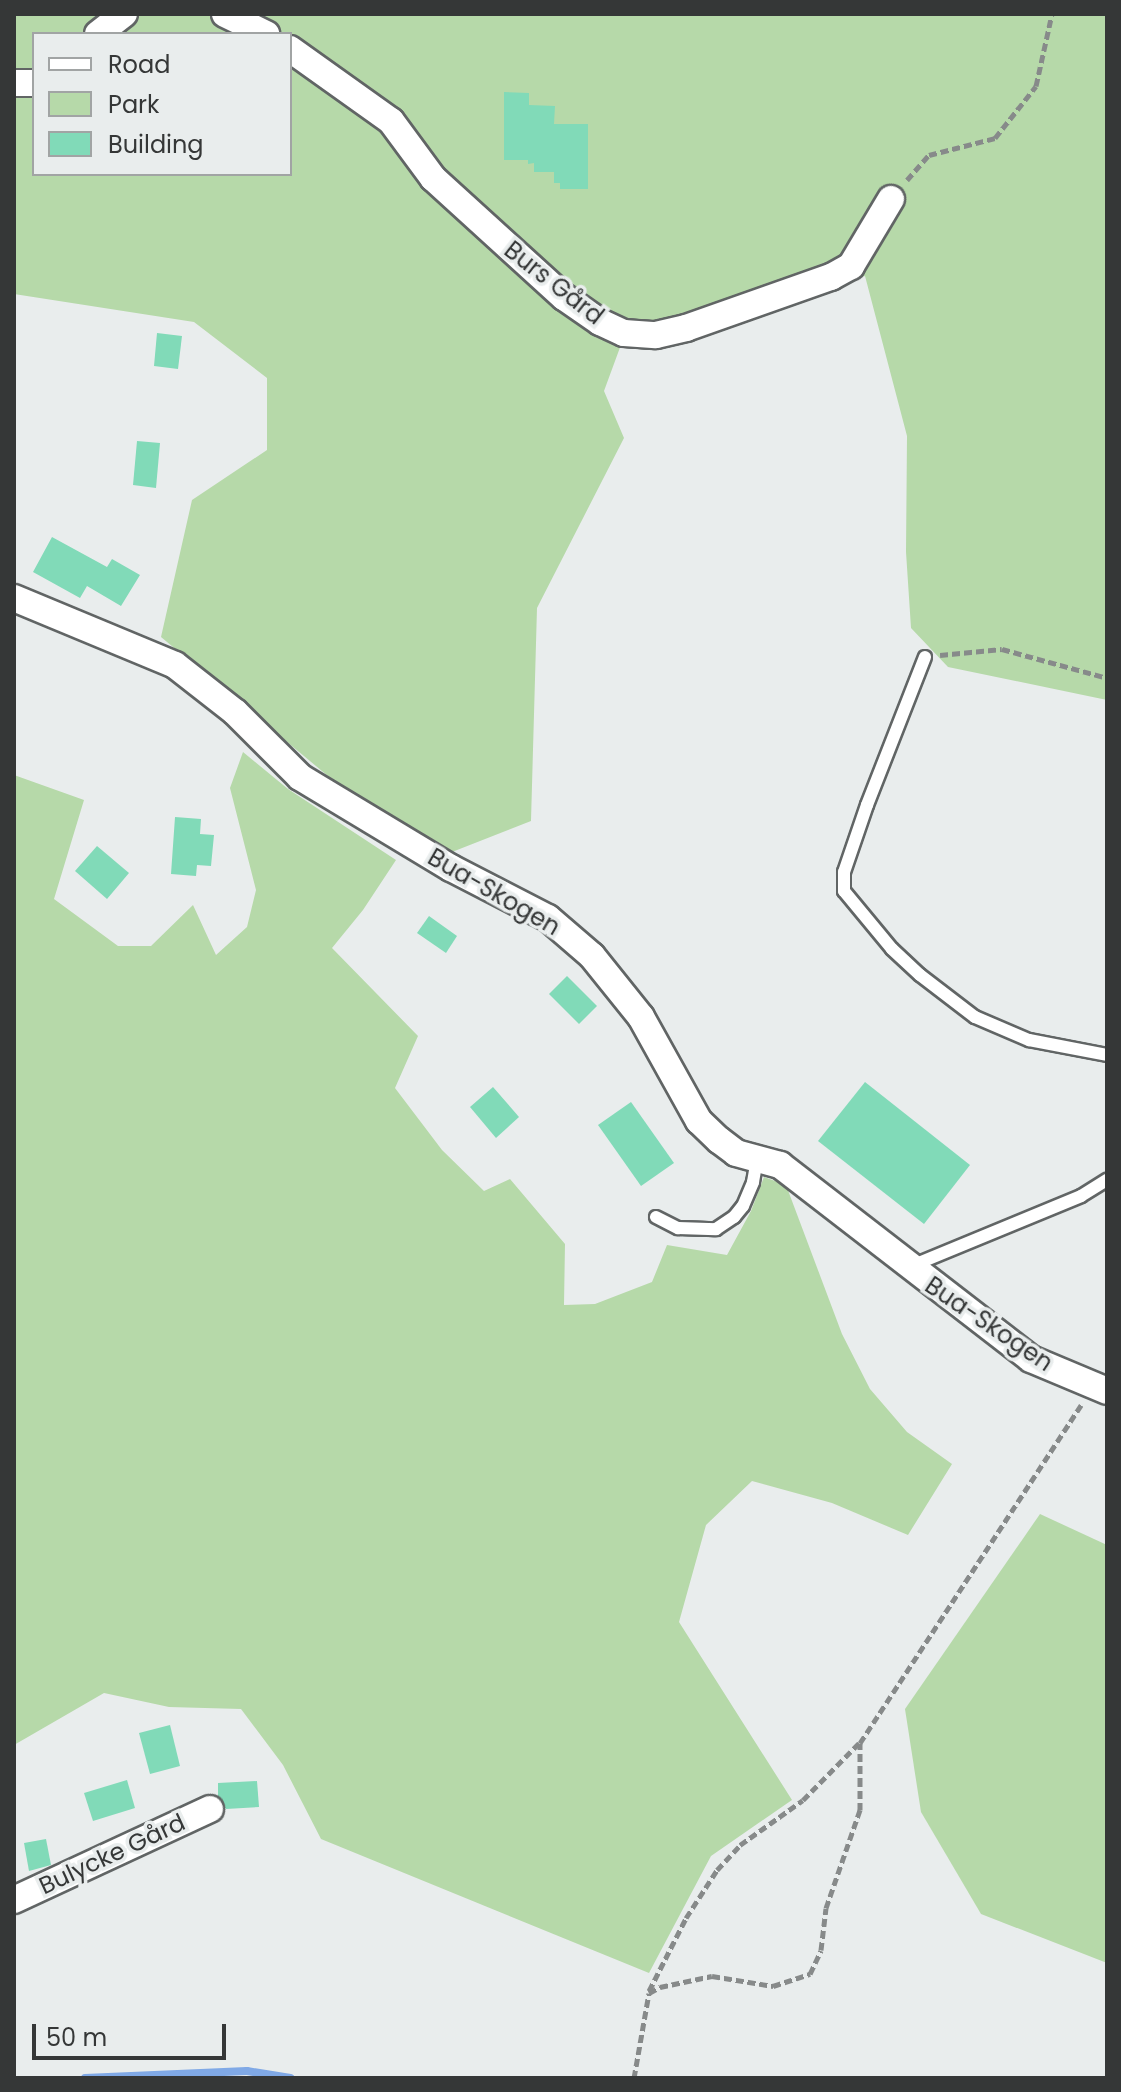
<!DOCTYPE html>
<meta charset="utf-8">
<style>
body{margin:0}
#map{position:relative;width:1121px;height:2092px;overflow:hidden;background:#e9eded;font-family:Poppins,sans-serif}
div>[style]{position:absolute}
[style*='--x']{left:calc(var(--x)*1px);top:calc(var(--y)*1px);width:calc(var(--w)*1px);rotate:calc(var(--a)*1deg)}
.green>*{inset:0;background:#b6d9a9}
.stream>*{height:8px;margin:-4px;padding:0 4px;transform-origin:4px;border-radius:4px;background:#80a9e6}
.building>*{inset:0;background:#81dab8}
.path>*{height:5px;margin-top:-2.5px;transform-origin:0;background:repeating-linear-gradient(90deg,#878a8a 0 8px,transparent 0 12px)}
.roads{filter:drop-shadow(2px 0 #616565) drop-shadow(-2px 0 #616565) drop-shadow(0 2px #616565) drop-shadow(0 -2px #616565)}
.lane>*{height:12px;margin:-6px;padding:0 6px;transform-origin:6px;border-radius:6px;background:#fff}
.street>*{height:26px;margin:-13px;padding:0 13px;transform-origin:13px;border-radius:13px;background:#fff}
span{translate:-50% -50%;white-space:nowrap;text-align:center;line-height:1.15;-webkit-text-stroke:7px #e9eded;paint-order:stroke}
.street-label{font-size:24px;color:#353737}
.frame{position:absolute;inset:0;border:16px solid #353737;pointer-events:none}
.legend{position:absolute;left:32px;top:32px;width:260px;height:144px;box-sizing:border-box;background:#e9eded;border:2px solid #a1a4a4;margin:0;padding:10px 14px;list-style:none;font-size:24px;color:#353737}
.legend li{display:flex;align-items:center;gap:16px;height:40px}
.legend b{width:40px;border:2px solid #a1a4a4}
.scale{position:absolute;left:32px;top:2024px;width:194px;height:36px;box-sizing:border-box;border:4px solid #353737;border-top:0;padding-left:10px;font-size:24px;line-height:28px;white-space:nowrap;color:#353737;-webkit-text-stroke:6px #e9eded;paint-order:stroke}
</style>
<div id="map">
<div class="green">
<i style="clip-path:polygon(evenodd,14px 14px,1107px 14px,1107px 700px,948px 667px,911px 628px,906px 552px,907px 436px,865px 276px,652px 343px,622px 342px,604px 391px,624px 438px,537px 608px,531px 821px,452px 852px,358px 801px,161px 637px,192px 500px,267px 450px,267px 378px,194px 322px,14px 294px,14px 14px,34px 34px,290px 34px,290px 174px,34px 174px,34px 34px)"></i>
<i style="clip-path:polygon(243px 752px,288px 789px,396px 860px,363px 910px,332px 948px,418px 1036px,395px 1088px,442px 1150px,484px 1191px,510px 1179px,565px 1244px,564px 1305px,595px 1304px,652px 1282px,667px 1245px,727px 1255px,751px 1211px,764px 1177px,786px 1185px,842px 1334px,870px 1389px,907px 1432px,952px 1464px,908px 1535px,832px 1503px,752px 1481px,706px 1525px,679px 1622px,792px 1800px,711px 1856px,649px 1973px,321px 1839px,283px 1765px,241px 1709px,169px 1707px,104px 1693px,14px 1745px,14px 775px,84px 800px,54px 899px,118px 946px,151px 946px,193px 905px,216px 955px,247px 927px,256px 890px,230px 788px)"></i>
<i style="clip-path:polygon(1040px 1514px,1107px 1545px,1107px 1963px,981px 1914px,921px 1812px,905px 1709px)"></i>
</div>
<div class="stream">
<i style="--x:85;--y:2078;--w:162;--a:-2.5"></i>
<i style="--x:247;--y:2071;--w:44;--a:9.2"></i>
</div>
<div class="building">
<i style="clip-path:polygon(504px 92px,529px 93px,529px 105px,555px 106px,554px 124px,588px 124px,588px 189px,560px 189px,560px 183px,554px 183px,554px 172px,534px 172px,534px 163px,528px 164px,528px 160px,504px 160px)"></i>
<i style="clip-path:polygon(157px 333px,182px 336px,178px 369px,154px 366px)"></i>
<i style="clip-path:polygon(137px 441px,160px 443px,156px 488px,133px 485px)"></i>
<i style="clip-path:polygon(52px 537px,107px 567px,112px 559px,140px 575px,121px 606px,87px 586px,80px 598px,33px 572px)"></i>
<i style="clip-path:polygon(175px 817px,201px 819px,200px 834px,214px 835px,211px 866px,197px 865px,196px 876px,171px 874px)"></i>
<i style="clip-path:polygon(97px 846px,129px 873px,107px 899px,75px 871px)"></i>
<i style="clip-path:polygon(429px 916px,457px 936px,446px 953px,417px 933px)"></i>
<i style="clip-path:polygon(567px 976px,597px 1006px,579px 1024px,549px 994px)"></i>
<i style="clip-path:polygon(865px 1082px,970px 1165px,924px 1224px,818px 1141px)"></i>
<i style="clip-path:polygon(493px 1087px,519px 1117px,496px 1138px,470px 1107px)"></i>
<i style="clip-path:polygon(631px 1102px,674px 1163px,641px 1186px,598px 1125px)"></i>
<i style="clip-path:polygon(170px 1725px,180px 1766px,150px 1774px,139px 1733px)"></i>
<i style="clip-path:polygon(127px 1780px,135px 1808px,93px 1821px,84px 1793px)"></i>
<i style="clip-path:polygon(257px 1781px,259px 1807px,226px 1809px,218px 1796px,218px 1783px)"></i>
<i style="clip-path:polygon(46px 1839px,51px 1865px,29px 1871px,24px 1843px)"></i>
</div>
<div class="path">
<i style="--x:907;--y:180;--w:33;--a:-49"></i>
<i style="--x:929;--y:155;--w:68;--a:-14.4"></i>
<i style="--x:995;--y:138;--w:66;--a:-51.7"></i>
<i style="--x:1036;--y:86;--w:74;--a:-77.5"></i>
<i style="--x:940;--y:655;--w:62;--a:-5.5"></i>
<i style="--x:1002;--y:649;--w:109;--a:15.4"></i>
<i style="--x:649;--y:1991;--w:82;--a:-63.1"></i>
<i style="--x:686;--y:1918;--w:57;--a:-57.1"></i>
<i style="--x:717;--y:1870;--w:34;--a:-47"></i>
<i style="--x:740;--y:1845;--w:77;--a:-35.5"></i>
<i style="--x:803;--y:1800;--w:80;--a:-45.5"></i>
<i style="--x:634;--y:2078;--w:86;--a:-80"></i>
<i style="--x:649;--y:1993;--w:13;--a:-29"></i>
<i style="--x:660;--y:1987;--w:53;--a:-11.9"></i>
<i style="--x:712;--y:1976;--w:62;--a:9.3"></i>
<i style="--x:773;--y:1986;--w:39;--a:-18"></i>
<i style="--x:810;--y:1974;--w:26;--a:-65"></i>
<i style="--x:821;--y:1950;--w:42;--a:-83.2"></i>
<i style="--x:826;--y:1908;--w:104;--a:-70.9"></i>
<i style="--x:860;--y:1810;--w:67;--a:-90"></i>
<i style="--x:860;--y:1743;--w:404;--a:-56.8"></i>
</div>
<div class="roads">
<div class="lane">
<i style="--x:925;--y:657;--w:159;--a:111.4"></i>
<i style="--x:867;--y:805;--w:71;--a:108.9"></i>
<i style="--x:844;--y:872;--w:19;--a:90"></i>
<i style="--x:844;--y:891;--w:75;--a:50.4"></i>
<i style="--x:892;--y:949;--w:38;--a:43"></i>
<i style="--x:920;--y:975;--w:69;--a:37.4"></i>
<i style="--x:975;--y:1017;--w:59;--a:23.1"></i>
<i style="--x:1029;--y:1040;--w:79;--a:10.9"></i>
<i style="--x:656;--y:1217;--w:25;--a:27"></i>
<i style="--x:678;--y:1228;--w:38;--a:2"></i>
<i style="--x:716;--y:1229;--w:22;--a:-34"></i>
<i style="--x:734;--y:1217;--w:14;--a:-51"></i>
<i style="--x:743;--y:1206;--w:26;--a:-67"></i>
<i style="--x:753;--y:1182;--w:23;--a:-80"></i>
<i style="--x:909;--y:1267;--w:186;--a:-22.4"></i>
<i style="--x:1081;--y:1196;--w:31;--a:-32"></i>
</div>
<div class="street">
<i style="--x:225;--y:14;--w:46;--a:26"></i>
<i style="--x:98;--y:34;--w:33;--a:-38"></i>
<i style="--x:290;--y:49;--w:124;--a:35.5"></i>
<i style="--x:391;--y:121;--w:71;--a:53.6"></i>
<i style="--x:433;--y:178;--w:177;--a:42.3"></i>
<i style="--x:564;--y:297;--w:44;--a:34.8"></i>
<i style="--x:600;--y:322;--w:26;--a:25"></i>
<i style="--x:624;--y:333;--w:32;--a:4"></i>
<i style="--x:656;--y:335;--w:31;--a:-13"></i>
<i style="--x:686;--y:328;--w:154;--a:-19.4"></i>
<i style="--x:831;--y:277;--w:23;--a:-29"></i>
<i style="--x:851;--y:266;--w:78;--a:-59.2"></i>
<i style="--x:14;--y:83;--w:20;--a:0"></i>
<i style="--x:14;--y:598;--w:174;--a:22.6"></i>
<i style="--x:175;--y:665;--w:76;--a:38.1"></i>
<i style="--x:235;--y:712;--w:92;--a:45"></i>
<i style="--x:300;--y:777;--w:176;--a:31.1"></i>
<i style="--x:451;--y:868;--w:109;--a:27.3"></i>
<i style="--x:548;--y:918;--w:58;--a:40.8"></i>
<i style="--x:592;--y:956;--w:78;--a:51.2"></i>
<i style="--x:641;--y:1017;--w:119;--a:60.9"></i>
<i style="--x:699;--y:1121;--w:28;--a:44"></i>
<i style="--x:719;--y:1140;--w:21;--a:37"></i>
<i style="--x:736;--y:1153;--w:46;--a:15.3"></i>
<i style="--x:780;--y:1165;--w:317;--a:37.7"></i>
<i style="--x:1031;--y:1359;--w:82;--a:22.8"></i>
<i style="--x:14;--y:1900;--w:216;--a:-24.9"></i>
</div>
</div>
<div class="street-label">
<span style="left:554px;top:283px;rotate:38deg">Burs Gård</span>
<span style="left:494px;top:892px;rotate:30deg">Bua-Skogen</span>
<span style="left:989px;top:1324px;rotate:34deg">Bua-Skogen</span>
<span style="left:112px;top:1854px;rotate:-25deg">Bulycke Gård</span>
</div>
<div class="frame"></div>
<ul class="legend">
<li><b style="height:10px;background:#fff"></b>Road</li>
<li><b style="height:22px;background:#b6d9a9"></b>Park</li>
<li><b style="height:22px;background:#81dab8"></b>Building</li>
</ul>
<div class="scale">50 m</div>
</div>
